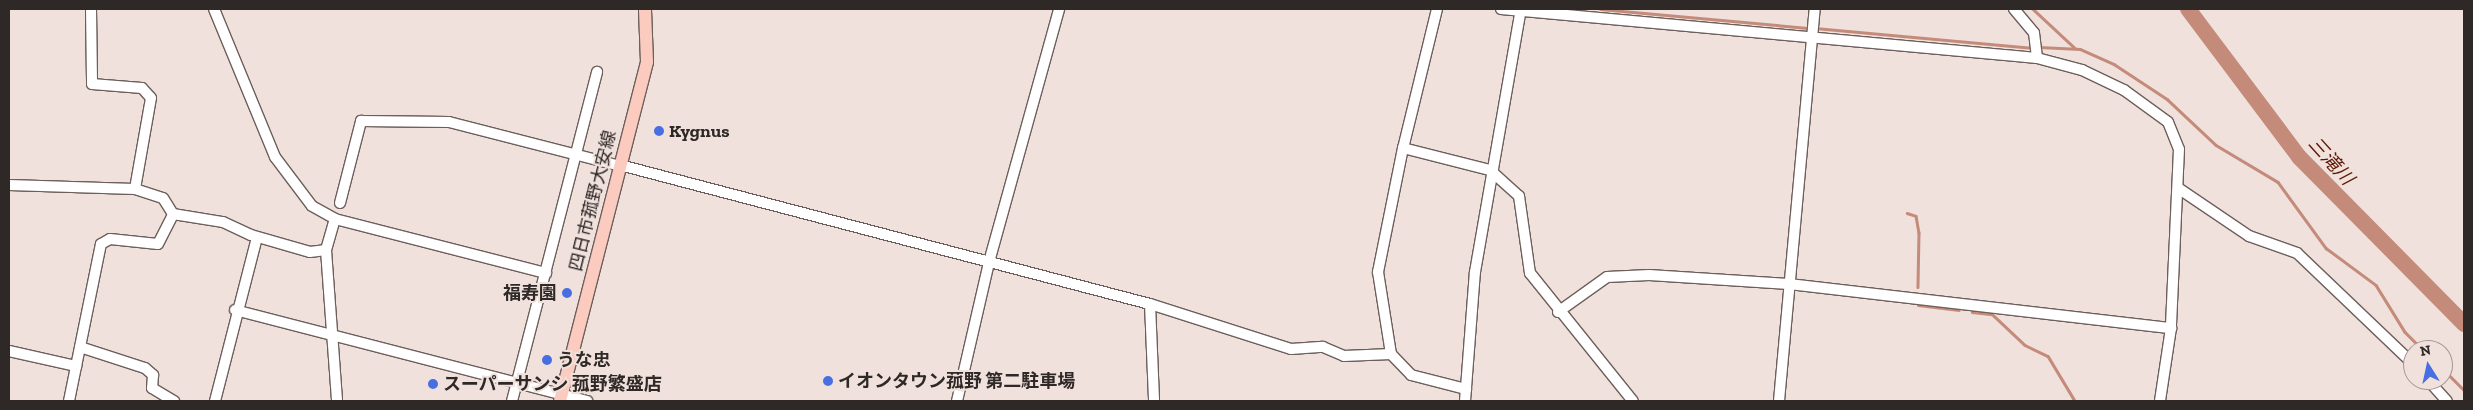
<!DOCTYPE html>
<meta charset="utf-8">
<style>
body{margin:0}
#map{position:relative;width:2473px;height:410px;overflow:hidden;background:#f0e1dc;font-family:"Zilla Slab","Noto Sans JP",serif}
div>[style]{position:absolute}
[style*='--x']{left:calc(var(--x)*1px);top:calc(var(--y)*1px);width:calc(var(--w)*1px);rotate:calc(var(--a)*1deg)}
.stream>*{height:2.5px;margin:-1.25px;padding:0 1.25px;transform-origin:1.25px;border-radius:1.25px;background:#c48b7b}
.river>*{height:16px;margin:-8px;padding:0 8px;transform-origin:8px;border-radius:8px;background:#c48b7b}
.roads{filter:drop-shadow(1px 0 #6c5f5b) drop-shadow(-1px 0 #6c5f5b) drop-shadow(0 1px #6c5f5b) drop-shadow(0 -1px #6c5f5b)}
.minor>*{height:10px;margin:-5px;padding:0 5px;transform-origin:5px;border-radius:5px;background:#fff}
.major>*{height:12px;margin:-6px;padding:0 6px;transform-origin:6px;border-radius:6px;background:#facbbe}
.dots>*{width:14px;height:14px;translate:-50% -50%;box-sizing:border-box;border:2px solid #f0e1dc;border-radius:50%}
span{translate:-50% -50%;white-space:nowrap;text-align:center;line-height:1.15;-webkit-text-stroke:4px #f0e1dc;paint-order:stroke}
.poi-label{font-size:18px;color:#2e2927;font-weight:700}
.left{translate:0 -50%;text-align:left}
.right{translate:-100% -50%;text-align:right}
.street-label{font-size:18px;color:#2e2927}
.water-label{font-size:19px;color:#5d1804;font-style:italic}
.frame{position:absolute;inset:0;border:10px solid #2e2927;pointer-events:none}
.north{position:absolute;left:2403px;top:340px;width:50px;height:50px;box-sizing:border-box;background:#f0e1dc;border:1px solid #a29794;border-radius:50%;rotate:350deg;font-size:14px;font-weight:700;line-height:20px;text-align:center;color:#2e2927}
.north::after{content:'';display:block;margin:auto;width:18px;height:22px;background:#486fe2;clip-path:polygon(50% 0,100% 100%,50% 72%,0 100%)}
</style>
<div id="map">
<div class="stream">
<i style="--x:1600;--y:9;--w:211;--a:5.2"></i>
<i style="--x:2033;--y:9;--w:57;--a:42.9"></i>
<i style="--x:1815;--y:28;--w:220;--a:5.2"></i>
<i style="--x:2039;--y:47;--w:41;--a:2.8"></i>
<i style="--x:2080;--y:49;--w:37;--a:24"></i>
<i style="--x:2114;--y:64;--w:64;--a:33.4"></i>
<i style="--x:2167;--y:99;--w:67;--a:43.2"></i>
<i style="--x:2216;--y:145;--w:72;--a:30.8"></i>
<i style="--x:2278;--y:182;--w:82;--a:54"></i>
<i style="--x:2326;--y:248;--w:62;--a:36.5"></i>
<i style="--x:2376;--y:285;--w:55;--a:58.3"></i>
<i style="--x:2405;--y:332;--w:25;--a:45"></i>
<i style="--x:1907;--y:213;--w:9;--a:18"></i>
<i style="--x:1916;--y:216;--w:17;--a:80"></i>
<i style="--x:1919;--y:233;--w:54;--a:91.1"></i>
<i style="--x:1918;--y:305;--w:41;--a:7"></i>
<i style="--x:1972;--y:312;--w:20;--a:6"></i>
<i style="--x:1992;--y:314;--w:45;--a:43.2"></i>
<i style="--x:2025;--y:345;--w:25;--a:26"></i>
<i style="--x:2048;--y:356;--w:52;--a:59"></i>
<i style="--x:2443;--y:369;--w:30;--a:45"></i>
</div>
<div class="river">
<i style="--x:2188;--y:9;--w:185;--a:53.1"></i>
<i style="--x:2299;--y:157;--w:235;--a:45.3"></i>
</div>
<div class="roads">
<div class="minor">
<i style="--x:91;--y:9;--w:75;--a:89.2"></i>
<i style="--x:92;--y:84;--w:50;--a:4.6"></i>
<i style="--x:142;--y:88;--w:13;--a:48"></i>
<i style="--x:151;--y:98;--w:92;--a:100"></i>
<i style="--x:214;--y:9;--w:160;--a:67.6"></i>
<i style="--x:275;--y:157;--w:61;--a:52.9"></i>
<i style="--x:312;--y:206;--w:26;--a:29"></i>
<i style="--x:335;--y:219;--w:218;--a:14.4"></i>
<i style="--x:1437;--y:9;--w:143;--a:103.7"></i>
<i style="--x:1403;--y:148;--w:90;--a:14.2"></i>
<i style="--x:1490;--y:170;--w:39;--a:42"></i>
<i style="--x:1519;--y:196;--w:78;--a:81.9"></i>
<i style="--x:1530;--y:273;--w:164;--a:51.2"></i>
<i style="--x:1501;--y:9;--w:538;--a:5.22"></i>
<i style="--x:2037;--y:58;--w:47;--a:14.9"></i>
<i style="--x:2082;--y:70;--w:47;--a:25.5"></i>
<i style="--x:2124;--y:90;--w:54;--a:36"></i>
<i style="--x:2168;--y:122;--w:29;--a:68"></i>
<i style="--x:2179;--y:149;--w:179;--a:92.6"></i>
<i style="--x:2171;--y:328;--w:74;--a:98.6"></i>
<i style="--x:2014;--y:9;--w:31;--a:50"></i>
<i style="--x:2034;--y:33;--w:25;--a:83"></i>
<i style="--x:620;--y:165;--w:548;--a:14.7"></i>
<i style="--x:1150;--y:304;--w:148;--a:17.7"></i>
<i style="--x:1291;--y:349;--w:32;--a:-4"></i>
<i style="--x:1323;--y:347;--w:23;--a:23"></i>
<i style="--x:1344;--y:356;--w:47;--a:-2.4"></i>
<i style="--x:1391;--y:354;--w:29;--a:46"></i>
<i style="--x:1411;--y:375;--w:57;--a:14.3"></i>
<i style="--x:9;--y:185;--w:126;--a:1.8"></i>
<i style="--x:135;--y:189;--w:29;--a:18"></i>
<i style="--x:163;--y:198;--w:19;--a:58"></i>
<i style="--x:173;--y:214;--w:51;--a:9.1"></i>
<i style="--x:223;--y:222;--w:31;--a:25"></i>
<i style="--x:251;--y:235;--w:61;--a:16.1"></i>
<i style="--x:310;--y:252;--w:16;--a:-7"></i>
<i style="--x:326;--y:250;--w:32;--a:-74"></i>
<i style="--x:2178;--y:188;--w:86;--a:34.1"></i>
<i style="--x:2249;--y:236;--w:51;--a:19.5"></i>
<i style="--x:2297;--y:253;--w:161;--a:43.7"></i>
<i style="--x:340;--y:203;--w:85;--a:-75.6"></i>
<i style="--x:361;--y:121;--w:88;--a:0.7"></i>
<i style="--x:449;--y:122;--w:177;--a:14.4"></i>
<i style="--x:326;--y:250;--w:151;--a:85.8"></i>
<i style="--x:1150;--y:304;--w:97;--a:87.6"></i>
<i style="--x:235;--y:310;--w:364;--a:14.5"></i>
<i style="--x:1558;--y:312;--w:60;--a:-35.5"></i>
<i style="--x:1607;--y:277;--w:42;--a:-2.7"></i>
<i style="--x:1649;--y:275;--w:140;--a:3.7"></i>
<i style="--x:1789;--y:284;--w:385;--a:6.6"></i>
<i style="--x:80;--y:347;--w:68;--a:17.9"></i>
<i style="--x:145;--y:368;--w:11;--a:41"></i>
<i style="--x:153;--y:375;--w:13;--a:94"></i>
<i style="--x:152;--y:388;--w:26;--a:31"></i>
<i style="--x:9;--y:351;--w:69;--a:12.6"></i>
<i style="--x:1391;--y:354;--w:83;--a:-99"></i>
<i style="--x:1378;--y:272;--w:126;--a:-78.6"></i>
<i style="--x:2428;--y:380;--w:28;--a:48"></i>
<i style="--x:69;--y:401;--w:160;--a:-78.5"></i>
<i style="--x:101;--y:244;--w:10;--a:-29"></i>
<i style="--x:110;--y:239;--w:48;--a:5.9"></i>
<i style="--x:158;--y:244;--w:34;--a:-63"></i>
<i style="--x:215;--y:401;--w:169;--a:-75.6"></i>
<i style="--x:512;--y:401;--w:340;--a:-75.5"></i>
<i style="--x:957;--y:401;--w:143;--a:-77"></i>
<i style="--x:989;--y:262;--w:263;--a:-74.5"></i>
<i style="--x:1465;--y:401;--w:129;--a:-85.6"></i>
<i style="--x:1475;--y:272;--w:267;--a:-80.1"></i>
<i style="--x:1779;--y:401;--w:394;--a:-84.8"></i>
</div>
<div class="major">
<i style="--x:560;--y:401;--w:350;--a:-75.6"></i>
<i style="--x:647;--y:62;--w:53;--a:-92.2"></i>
</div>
</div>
<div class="dots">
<i style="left:659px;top:131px;background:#486fe2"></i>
<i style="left:567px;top:293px;background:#486fe2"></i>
<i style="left:547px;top:360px;background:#486fe2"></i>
<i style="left:828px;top:381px;background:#486fe2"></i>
<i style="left:433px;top:384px;background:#486fe2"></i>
</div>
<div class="poi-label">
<span class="left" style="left:669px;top:131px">Kygnus</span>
<span class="right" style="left:557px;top:293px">福寿園</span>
<span class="left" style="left:557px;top:360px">うな忠</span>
<span class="left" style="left:838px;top:381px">イオンタウン菰野 第二駐車場</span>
<span class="left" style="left:443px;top:384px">スーパーサンシ 菰野繁盛店</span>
</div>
<div class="street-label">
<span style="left:593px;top:201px;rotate:-76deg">四日市菰野大安線</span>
</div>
<div class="water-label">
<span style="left:2331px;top:161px;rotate:48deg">三滝川</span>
</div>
<div class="frame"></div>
<div class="north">N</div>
</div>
